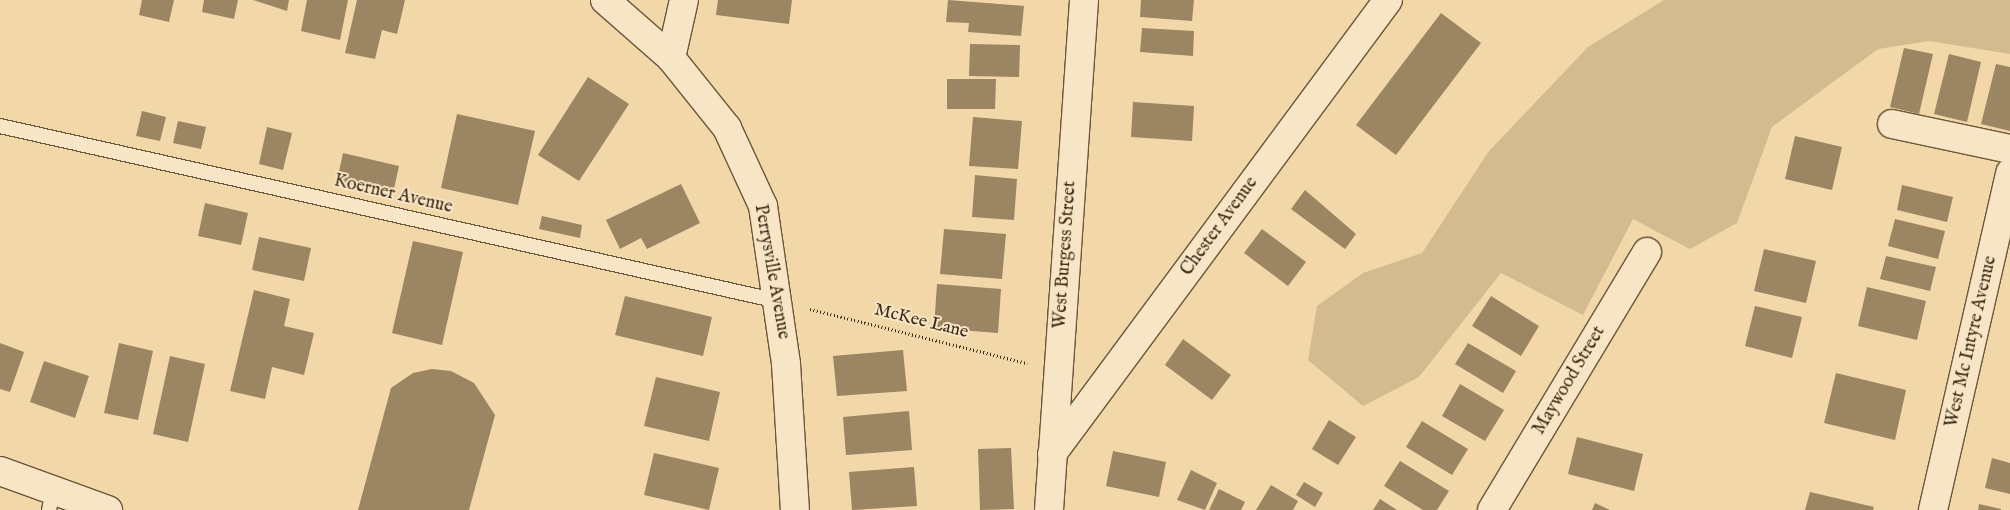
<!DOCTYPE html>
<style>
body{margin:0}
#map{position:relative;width:2010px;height:510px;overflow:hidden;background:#f2d7a8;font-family:"IM FELL English",serif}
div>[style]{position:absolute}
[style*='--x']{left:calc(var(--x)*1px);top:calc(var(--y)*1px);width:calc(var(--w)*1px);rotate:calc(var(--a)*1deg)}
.green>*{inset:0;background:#d3ba8f}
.building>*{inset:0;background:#9b8562}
.path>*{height:3px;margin-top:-1.5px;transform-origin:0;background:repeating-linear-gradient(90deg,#3c2c16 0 1px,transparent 0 3.5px)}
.roads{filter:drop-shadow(1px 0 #6a573a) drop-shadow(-1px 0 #6a573a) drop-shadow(0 1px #6a573a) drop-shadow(0 -1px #6a573a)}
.service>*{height:14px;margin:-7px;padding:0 7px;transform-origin:7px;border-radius:7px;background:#f7e5c6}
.minor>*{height:28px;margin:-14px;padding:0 14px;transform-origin:14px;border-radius:14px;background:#f7e5c6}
.tertiary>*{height:28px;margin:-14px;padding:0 14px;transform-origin:14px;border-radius:14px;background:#f7e5c6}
.secondary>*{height:28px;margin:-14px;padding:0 14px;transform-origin:14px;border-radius:14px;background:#f7e5c6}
span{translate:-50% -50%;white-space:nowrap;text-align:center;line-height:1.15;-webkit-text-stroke:4px #f7e5c6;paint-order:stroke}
.street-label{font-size:18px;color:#3c2c16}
</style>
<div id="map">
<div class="green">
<i style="clip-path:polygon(1664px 0,2010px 0,2010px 54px,1929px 41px,1878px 49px,1772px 127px,1737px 223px,1690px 249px,1633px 219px,1583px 315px,1501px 273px,1419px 377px,1363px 406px,1308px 360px,1317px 306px,1363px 273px,1422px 253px,1489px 151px,1588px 47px)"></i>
</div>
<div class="building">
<i style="clip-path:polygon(142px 0,174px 0,169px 22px,139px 15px)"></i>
<i style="clip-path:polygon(204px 0,238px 0,234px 19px,202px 12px)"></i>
<i style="clip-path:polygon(253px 0,289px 0,287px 11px)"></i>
<i style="clip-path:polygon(307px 0,348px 0,340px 40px,301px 31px)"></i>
<i style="clip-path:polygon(357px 0,405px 0,397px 34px,382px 30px,375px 59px,345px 53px)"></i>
<i style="clip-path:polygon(718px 0,792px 0,789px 24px,716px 15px)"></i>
<i style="clip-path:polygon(948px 0,1024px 6px,1021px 36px,968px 32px,969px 23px,946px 22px)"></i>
<i style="clip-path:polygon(1141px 0,1194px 0,1192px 21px,1140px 17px)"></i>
<i style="clip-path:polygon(1441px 13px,1481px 43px,1396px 155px,1356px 125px)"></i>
<i style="clip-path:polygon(1142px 28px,1194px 31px,1193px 56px,1140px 52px)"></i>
<i style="clip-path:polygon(970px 44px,1020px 45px,1019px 77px,969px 76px)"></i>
<i style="clip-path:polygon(1904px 48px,1933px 54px,1919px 114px,1890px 107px)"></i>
<i style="clip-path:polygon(1949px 54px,1981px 62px,1967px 122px,1934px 114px)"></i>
<i style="clip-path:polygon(1996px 64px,2010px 67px,2010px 131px,1981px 124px)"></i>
<i style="clip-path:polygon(588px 77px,629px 104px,579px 181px,538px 155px)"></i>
<i style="clip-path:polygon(947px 79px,996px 79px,995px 109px,947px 109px)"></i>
<i style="clip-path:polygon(1133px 102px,1194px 106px,1192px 141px,1131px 137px)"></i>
<i style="clip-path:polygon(142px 111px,166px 117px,160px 141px,136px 136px)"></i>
<i style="clip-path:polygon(457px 114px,535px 131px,518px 205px,441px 188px)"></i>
<i style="clip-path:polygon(973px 117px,1022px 121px,1018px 169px,969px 166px)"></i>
<i style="clip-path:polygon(178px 121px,206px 127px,201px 149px,173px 143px)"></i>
<i style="clip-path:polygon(267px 127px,292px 133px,283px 170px,259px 164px)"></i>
<i style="clip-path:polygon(1795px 136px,1842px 147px,1832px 190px,1785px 179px)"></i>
<i style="clip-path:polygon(343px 153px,399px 166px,393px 193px,337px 181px)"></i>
<i style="clip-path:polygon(975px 175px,1017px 179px,1014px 220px,972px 217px)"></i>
<i style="clip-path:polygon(681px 184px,700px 223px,647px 249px,641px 238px,620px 249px,606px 220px)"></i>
<i style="clip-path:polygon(1902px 185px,1953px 197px,1947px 222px,1897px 210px)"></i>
<i style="clip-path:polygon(1305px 190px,1356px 234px,1345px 249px,1291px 209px)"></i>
<i style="clip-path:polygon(205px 203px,248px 213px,241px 245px,198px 236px)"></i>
<i style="clip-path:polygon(542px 216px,582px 225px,580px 238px,539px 229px)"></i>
<i style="clip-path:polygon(1895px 219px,1945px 231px,1938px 259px,1888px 246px)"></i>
<i style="clip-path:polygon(944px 229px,1006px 234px,1002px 279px,940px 274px)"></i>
<i style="clip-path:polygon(1262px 229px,1306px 262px,1288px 286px,1244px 253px)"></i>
<i style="clip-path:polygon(259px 237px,311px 248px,304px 281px,252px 270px)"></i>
<i style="clip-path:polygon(413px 241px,463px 252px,442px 345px,392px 333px)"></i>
<i style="clip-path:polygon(1764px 249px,1816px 261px,1806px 303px,1754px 291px)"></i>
<i style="clip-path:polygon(1886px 256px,1936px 267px,1930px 291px,1880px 279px)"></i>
<i style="clip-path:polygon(937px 284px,1001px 289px,998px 333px,934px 328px)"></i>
<i style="clip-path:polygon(1867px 287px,1926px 301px,1917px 340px,1858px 326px)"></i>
<i style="clip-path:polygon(254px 290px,290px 299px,284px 326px,314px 333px,304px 375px,272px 367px,265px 399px,230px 391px)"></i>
<i style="clip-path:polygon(625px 296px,712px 317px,703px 356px,615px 335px)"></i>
<i style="clip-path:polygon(1491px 296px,1539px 326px,1521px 356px,1472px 326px)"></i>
<i style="clip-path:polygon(1755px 306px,1802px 317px,1792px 358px,1745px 346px)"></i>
<i style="clip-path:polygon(1183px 339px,1231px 375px,1212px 400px,1165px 365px)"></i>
<i style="clip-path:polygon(0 343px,24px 352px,10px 392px,0 389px)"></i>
<i style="clip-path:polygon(119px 343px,153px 351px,138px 420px,104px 413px)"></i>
<i style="clip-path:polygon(1468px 343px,1516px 371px,1503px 393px,1455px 364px)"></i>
<i style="clip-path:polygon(903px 350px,907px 391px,837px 396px,833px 356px)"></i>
<i style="clip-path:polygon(170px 356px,205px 364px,188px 442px,153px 434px)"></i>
<i style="clip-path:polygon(44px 361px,89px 376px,75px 418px,30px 402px)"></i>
<i style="clip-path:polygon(432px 369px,451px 371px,474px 383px,495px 415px,469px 510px,358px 510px,391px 388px,413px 373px)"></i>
<i style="clip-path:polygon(1836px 373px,1906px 390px,1895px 440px,1824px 423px)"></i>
<i style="clip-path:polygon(656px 377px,720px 392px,709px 441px,644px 426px)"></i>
<i style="clip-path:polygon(1460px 384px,1504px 410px,1485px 441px,1442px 416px)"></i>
<i style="clip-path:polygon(909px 411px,912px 450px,846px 455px,843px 417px)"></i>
<i style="clip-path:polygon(1329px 420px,1356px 437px,1338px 465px,1312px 449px)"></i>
<i style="clip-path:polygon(1422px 421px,1468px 449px,1452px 475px,1406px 447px)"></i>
<i style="clip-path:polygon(1577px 437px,1643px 454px,1634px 491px,1568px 474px)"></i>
<i style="clip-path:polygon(1011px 448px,1014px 509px,980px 510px,978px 449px)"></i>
<i style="clip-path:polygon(1113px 451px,1166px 462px,1159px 497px,1106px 486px)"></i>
<i style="clip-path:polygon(654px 453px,719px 468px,709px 510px,644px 495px)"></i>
<i style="clip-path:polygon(1992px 458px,2010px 463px,2010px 494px,1985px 488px)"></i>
<i style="clip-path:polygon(1400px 461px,1449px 491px,1437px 510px,1423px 510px,1384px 486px)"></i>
<i style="clip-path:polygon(914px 467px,917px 506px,852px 510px,849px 472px)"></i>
<i style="clip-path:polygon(1191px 470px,1217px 483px,1205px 510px,1177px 500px)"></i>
<i style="clip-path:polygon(1304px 482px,1323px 493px,1315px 507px,1296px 495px)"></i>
<i style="clip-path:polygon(1271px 485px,1298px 501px,1293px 510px,1256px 510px)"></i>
<i style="clip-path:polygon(1219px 489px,1245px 502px,1241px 510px,1209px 510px)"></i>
<i style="clip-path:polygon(1810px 492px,1874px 507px,1873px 510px,1805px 510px)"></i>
<i style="clip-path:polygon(1380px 499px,1397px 510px,1373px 510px)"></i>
<i style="clip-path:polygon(1595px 503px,1610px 510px,1592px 510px)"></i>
<i style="clip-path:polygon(1979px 504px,2001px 509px,2001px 510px,1978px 510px)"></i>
</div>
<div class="path">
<i style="--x:810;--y:309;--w:224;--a:14"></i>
</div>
<div class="roads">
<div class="service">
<i style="--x:0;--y:126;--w:797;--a:12.68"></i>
<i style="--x:49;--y:510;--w:19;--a:-78"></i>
</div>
<div class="minor">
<i style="--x:671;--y:58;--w:59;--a:-77.4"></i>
<i style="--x:1892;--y:124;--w:121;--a:12"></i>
<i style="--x:1052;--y:454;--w:565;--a:-53.5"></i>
<i style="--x:1049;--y:510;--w:511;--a:-86.07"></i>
<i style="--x:1492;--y:510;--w:301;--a:-59"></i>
<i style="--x:1933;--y:510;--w:346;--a:-77.1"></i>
</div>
<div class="tertiary">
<i style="--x:605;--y:0;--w:88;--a:41.3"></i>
<i style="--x:671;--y:58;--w:90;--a:51.3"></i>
<i style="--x:727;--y:128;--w:86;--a:65.2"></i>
<i style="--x:763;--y:206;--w:160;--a:81.7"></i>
<i style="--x:786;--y:364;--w:146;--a:86.5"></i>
</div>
<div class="secondary">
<i style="--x:0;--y:471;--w:115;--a:19.9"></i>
</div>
</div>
<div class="street-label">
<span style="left:393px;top:195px;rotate:13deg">Koerner Avenue</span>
<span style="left:1220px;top:227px;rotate:-54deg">Chester Avenue</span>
<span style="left:1066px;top:255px;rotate:-86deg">West Burgess Street</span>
<span style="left:771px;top:272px;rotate:80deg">Perrysville Avenue</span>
<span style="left:921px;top:322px;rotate:14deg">McKee Lane</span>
<span style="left:1972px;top:342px;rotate:-77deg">West Mc Intyre Avenue</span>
<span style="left:1570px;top:381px;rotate:-59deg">Maywood Street</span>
</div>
</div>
